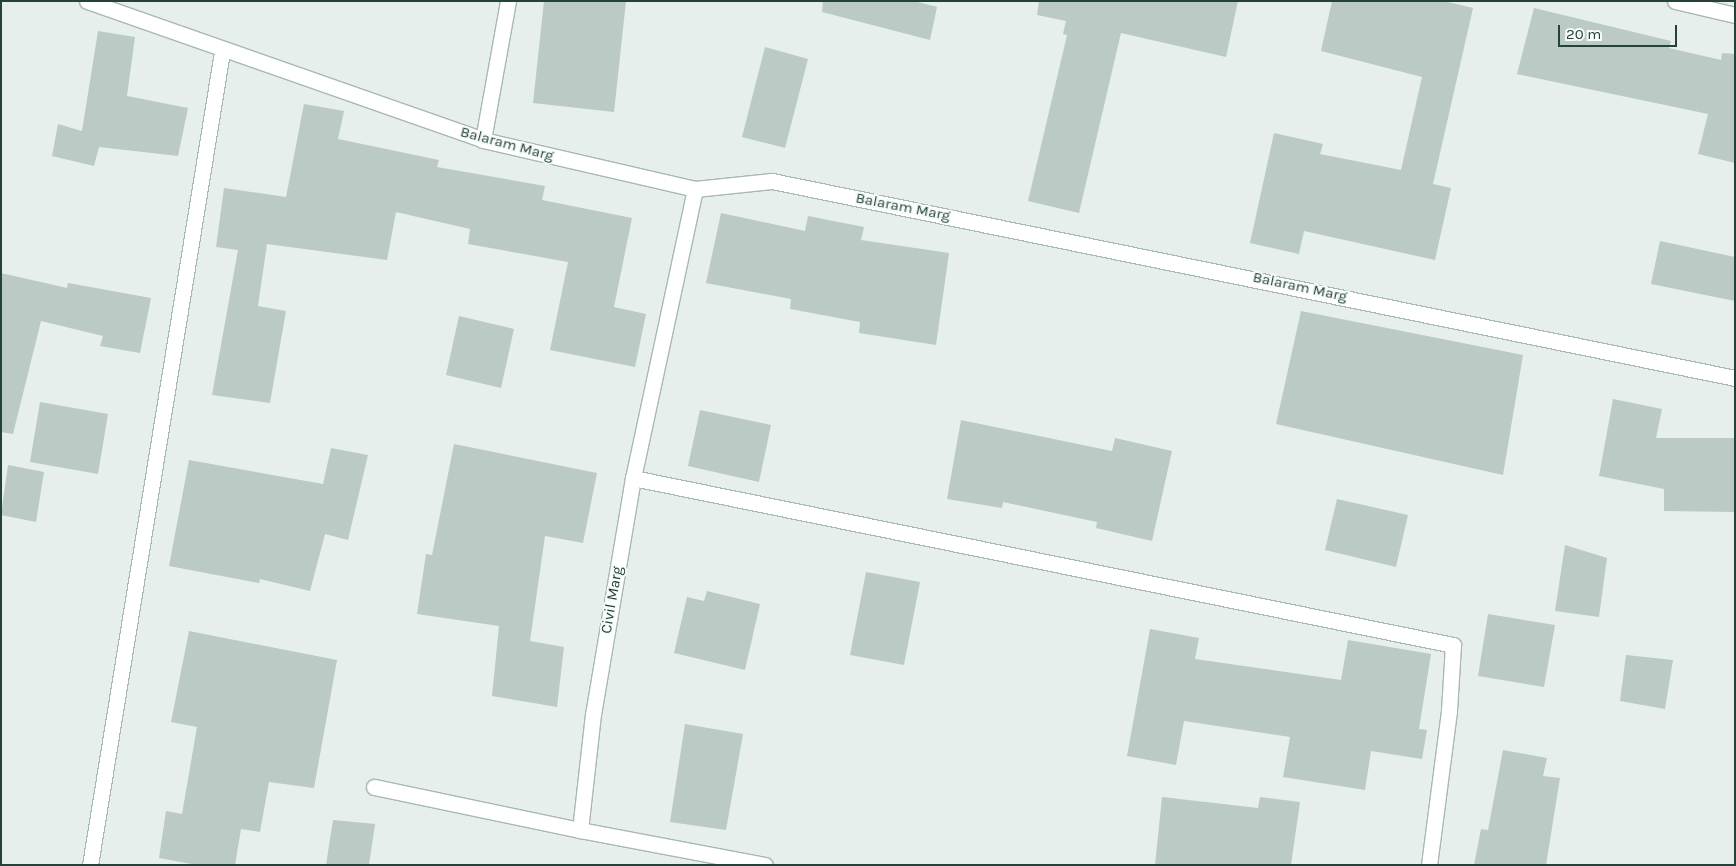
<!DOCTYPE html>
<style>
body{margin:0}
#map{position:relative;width:1736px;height:866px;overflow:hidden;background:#e6efeb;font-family:Karla,sans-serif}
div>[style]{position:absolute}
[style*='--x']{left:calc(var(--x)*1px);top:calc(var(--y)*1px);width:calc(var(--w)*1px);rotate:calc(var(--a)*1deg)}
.building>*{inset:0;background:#bbcac4}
.roads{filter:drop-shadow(1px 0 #a8b8b2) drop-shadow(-1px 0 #a8b8b2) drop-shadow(0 1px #a8b8b2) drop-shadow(0 -1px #a8b8b2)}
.street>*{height:15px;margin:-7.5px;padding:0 7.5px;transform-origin:7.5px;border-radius:7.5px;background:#fff}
span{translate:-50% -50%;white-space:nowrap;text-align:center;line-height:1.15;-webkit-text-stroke:4px #f7fbf9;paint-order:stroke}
.street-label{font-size:15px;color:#24423a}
.frame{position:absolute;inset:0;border:2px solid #24423a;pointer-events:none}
.scale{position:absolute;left:1558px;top:25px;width:119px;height:22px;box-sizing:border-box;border:2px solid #24423a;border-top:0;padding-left:6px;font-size:15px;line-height:18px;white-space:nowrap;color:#24423a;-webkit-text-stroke:4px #f7fbf9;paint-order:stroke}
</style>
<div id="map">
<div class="building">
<i style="clip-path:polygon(544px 1px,626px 1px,614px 112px,533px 103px)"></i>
<i style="clip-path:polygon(823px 1px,914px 1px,937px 7px,930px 40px,822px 12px)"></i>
<i style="clip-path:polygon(1039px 1px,1238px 1px,1226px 57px,1121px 33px,1079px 213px,1028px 201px,1067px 35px,1063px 34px,1066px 21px,1037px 15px)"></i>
<i style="clip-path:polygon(1332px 1px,1444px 1px,1473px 8px,1433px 184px,1451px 188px,1435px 260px,1304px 231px,1299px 254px,1250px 243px,1274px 133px,1323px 144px,1320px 154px,1401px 170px,1422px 77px,1321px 51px)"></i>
<i style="clip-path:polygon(1534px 8px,1671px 41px,1669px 48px,1721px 60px,1722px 53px,1735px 54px,1735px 163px,1698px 154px,1708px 114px,1517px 74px)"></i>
<i style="clip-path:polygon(98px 31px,135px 37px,127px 96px,188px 108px,178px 156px,99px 147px,94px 166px,52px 156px,58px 124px,82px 131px)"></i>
<i style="clip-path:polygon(765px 47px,808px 59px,785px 148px,742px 137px)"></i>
<i style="clip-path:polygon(304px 104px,344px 111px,338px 139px,439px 160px,437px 167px,545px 186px,542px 200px,632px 218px,614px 307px,646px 314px,635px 367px,550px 350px,568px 262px,468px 244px,470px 229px,396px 212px,387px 260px,267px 244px,258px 306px,286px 311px,270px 403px,212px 395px,238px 250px,216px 247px,224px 188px,286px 197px)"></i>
<i style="clip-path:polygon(721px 213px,805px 231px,808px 216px,864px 227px,861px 240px,949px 253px,936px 345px,859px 333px,860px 322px,790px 309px,791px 299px,706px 283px)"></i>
<i style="clip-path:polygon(1660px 241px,1735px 257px,1735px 301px,1651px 284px)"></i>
<i style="clip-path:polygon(1px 273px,67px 288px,68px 283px,151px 298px,140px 353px,100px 346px,103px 336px,41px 321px,13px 434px,1px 432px)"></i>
<i style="clip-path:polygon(1301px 311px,1523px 355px,1503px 475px,1276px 424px)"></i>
<i style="clip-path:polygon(459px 316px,514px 329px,501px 388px,446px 375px)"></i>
<i style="clip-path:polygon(1613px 399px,1662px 409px,1656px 438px,1735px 438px,1735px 512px,1664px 511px,1664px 489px,1599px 476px)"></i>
<i style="clip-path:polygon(40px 402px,108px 414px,98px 474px,30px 462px)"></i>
<i style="clip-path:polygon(700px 410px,771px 425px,759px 482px,688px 466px)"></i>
<i style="clip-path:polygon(961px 420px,1112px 451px,1115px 438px,1172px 451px,1152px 541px,1096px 528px,1097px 522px,1003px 502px,1002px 508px,947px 499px)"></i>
<i style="clip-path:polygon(454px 444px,597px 473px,583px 543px,545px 536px,530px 641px,564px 647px,557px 707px,492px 696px,499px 626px,417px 614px,426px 554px,432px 555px)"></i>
<i style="clip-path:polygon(331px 448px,368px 455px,348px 540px,325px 534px,310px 591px,260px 579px,259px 583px,169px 566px,189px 460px,323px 484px)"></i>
<i style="clip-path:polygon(8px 465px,44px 472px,36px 522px,1px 515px)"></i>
<i style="clip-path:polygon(1337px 499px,1408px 515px,1396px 567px,1325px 550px)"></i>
<i style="clip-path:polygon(1565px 545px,1607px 558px,1599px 617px,1555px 611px)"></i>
<i style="clip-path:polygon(866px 572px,920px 582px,904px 665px,850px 655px)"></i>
<i style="clip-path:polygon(707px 591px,760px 604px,745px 670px,674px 653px,687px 597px,704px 601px)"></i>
<i style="clip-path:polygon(1488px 614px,1555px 625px,1544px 687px,1478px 676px)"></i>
<i style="clip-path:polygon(1150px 629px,1199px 638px,1195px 659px,1341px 680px,1348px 640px,1431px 654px,1419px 729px,1427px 730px,1422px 759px,1371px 751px,1365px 790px,1283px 777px,1290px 737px,1184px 721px,1176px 765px,1127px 756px)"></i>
<i style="clip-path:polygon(189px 631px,337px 660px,314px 788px,269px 782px,260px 832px,241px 829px,235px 865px,197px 865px,159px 858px,166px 811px,182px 814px,197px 727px,171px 722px)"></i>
<i style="clip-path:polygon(1626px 655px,1673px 660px,1665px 709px,1620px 701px)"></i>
<i style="clip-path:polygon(685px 724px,743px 734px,726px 830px,670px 822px)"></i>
<i style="clip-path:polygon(1503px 750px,1547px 758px,1543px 776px,1560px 778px,1546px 865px,1474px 865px,1481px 829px,1488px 830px)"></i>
<i style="clip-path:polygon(1162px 797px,1258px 808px,1260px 797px,1300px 802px,1291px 865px,1155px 865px)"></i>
<i style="clip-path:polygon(333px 820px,375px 824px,369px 865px,326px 865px)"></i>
</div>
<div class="roads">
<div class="street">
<i style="--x:87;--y:1;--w:420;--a:19.3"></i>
<i style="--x:483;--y:140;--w:218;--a:13"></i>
<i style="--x:695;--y:189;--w:77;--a:-5.9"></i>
<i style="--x:772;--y:181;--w:983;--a:11.56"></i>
<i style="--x:1675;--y:1;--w:62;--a:13.1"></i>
<i style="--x:483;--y:140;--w:141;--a:-79.8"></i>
<i style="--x:695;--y:189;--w:296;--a:102.1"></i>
<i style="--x:633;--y:478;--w:239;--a:99.6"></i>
<i style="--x:593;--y:714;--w:117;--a:96.4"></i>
<i style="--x:580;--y:830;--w:188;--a:10.7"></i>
<i style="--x:633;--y:478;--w:837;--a:11.51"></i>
<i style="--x:1453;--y:645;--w:66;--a:93.5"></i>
<i style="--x:1449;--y:711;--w:155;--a:97.4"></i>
<i style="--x:374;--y:787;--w:210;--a:11.8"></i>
<i style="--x:90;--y:865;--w:824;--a:-80.78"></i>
</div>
</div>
<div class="street-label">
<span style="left:507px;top:144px;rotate:15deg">Balaram Marg</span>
<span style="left:903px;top:207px;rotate:11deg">Balaram Marg</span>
<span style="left:1300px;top:287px;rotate:12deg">Balaram Marg</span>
<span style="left:612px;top:600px;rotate:-80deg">Civil Marg</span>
</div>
<div class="frame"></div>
<div class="scale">20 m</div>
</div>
